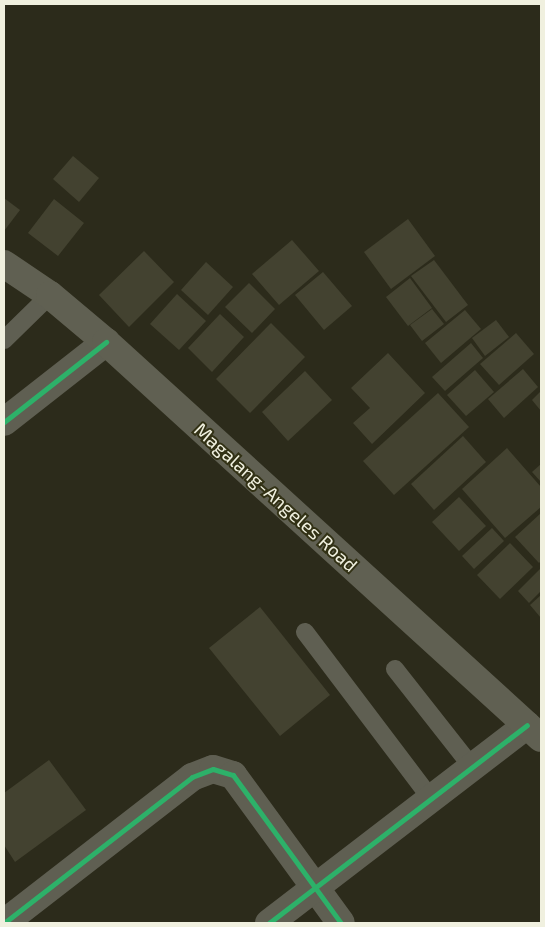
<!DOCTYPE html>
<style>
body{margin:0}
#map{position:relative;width:545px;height:927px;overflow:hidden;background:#2c2b1b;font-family:"Exo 2",sans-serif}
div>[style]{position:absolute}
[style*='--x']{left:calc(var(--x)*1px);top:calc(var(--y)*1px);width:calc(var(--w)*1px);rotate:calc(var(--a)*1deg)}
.building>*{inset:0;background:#434230}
.service>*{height:18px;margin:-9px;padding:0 9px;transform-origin:9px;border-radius:9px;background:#5f5f52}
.minor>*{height:28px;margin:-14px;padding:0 14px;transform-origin:14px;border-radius:14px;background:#5f5f52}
.tertiary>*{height:28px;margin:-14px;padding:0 14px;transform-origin:14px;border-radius:14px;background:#5f5f52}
.secondary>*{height:28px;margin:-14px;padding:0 14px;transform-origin:14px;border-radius:14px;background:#606052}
.cycleway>*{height:5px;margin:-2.5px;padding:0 2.5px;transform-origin:2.5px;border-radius:2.5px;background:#2db169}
span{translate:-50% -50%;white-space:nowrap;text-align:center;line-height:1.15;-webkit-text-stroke:4px #323115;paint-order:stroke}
.street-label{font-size:19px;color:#f0f0df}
.frame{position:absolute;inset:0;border:5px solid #f0f0df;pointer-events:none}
</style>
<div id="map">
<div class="building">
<i style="clip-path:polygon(73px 156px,99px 178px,79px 202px,53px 179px)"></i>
<i style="clip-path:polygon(4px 198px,20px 210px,4px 231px)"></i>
<i style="clip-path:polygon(54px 199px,84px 223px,58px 256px,28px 233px)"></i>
<i style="clip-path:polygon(408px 219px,435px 256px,391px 289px,364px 252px)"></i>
<i style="clip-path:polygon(292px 240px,319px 271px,279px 305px,252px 274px)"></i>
<i style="clip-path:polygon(144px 251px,174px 282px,129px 327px,99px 295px)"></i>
<i style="clip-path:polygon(434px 260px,468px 305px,446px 322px,411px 276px)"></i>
<i style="clip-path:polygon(206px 262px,233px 287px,208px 315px,181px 290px)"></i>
<i style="clip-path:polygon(323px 272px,352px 306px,324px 330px,295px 295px)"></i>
<i style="clip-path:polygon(410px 278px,432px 308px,408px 326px,386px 297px)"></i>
<i style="clip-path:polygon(249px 283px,275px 309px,252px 333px,225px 307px)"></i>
<i style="clip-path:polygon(177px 294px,206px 321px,179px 350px,150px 324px)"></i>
<i style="clip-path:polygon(432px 309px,444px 324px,422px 341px,410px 325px)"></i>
<i style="clip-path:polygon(465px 310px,481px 329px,441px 363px,425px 343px)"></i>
<i style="clip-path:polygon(220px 314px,244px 337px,212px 372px,188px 348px)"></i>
<i style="clip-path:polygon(496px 320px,509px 337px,485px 356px,472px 338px)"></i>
<i style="clip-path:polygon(271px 323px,305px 357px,250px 413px,216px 379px)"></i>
<i style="clip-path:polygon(516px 333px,534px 354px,499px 385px,480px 364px)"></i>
<i style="clip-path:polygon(471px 343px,483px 358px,445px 391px,432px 377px)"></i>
<i style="clip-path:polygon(388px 353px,425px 393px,372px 444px,353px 423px,370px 408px,351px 388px)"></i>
<i style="clip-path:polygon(523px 369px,538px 387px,504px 418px,488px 399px)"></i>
<i style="clip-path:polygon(475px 370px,494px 392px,466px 416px,447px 395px)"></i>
<i style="clip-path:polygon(305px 371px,332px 400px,288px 441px,262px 412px)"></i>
<i style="clip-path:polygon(541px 391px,541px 411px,532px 400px)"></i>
<i style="clip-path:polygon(438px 393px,469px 427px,394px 495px,363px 461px)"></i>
<i style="clip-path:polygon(463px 436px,486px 462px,434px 510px,411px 484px)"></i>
<i style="clip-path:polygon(507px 448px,541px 487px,541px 507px,505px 538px,462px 489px)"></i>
<i style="clip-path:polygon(541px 464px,541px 482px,532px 472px)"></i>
<i style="clip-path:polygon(459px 497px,486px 526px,459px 551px,432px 522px)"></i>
<i style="clip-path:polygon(541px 513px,541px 561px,539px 563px,515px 537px)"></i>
<i style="clip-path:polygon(492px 528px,504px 541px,474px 569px,462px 556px)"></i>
<i style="clip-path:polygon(510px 543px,533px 567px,500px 599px,477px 575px)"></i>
<i style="clip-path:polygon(541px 568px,541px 591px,529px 603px,518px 591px)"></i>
<i style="clip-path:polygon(541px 595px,541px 618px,530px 605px)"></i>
<i style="clip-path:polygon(260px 607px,330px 695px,280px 736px,209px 648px)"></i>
<i style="clip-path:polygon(49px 760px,86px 810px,15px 862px,4px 845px,4px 793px)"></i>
</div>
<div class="service">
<i style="--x:4;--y:340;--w:64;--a:-44.4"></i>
<i style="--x:305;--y:632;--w:207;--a:52.9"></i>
<i style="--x:395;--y:669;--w:125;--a:51.8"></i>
</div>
<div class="minor">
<i style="--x:4;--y:923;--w:238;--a:-37.8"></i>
<i style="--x:192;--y:777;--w:22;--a:-21"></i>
<i style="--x:213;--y:769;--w:21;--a:17"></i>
<i style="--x:233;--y:775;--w:183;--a:53.9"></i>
<i style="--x:269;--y:923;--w:325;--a:-37.5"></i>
</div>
<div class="tertiary">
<i style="--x:4;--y:422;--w:130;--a:-38.1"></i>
</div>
<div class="secondary">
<i style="--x:4;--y:264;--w:55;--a:34"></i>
<i style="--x:50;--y:295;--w:73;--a:40"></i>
<i style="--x:106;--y:342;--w:588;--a:42.31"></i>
</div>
<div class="cycleway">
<i style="--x:4;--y:422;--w:130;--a:-38.1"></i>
<i style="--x:4;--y:923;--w:238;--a:-37.8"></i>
<i style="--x:192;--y:777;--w:22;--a:-21"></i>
<i style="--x:213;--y:769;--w:21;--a:17"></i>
<i style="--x:233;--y:775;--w:183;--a:53.9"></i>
<i style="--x:269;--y:923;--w:325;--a:-37.5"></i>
</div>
<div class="street-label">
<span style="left:276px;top:497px;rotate:42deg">Magalang-Angeles Road</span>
</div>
<div class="frame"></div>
</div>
